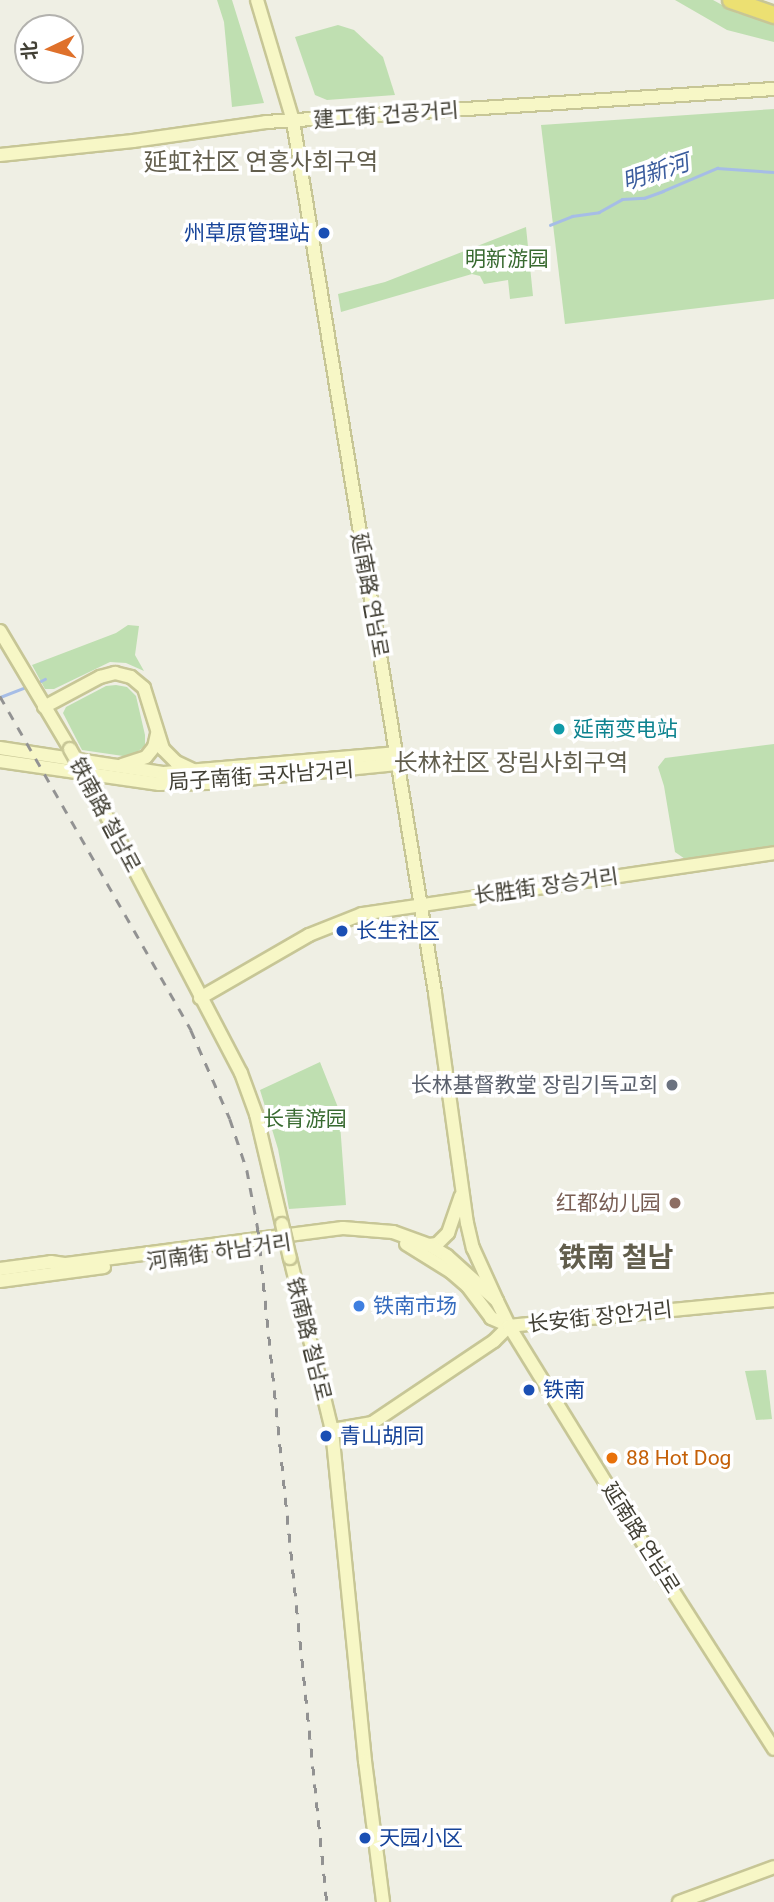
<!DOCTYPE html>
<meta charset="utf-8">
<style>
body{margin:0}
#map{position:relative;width:774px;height:1902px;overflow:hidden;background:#efefe4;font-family:Roboto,"Noto Sans SC","Noto Sans KR",sans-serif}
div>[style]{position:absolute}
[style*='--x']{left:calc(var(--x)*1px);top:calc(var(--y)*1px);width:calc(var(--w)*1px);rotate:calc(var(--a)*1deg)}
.green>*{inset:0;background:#bfdfb1}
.stream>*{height:2.5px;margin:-1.25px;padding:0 1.25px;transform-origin:1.25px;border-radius:1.25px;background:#a6bde6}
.roads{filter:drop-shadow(2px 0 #c7c696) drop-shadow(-2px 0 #c7c696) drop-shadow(0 2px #c7c696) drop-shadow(0 -2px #c7c696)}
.secondary>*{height:12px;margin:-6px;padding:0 6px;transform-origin:6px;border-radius:6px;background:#f7f7c6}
.highway>*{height:16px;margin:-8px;padding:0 8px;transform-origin:8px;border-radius:8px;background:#ece072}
.rail>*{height:2.5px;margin-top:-1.25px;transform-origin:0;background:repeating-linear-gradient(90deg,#929292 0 9px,transparent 0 18px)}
.bridges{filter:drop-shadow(2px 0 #c7c696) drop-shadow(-2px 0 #c7c696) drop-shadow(0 2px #c7c696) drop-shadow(0 -2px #c7c696)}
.secondary-bridge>*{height:12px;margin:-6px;padding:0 6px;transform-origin:6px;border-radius:6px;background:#f7f7c6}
.dots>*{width:19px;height:19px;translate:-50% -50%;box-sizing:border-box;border:4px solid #fff;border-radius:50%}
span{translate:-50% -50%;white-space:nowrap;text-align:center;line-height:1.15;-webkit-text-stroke:7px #fff;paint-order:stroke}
.street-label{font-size:21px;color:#413f34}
.transit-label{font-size:21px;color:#164399}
.right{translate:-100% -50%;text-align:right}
.left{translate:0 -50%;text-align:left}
.park-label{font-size:21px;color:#386a30}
.culture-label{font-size:21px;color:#0d838f}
.worship-label{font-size:21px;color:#5b616d}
.education-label{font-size:21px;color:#785e54}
.shop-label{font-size:21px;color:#366cbe}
.food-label{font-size:21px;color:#c56008}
.water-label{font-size:23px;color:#3c5d9e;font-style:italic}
.quarter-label{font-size:24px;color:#625e4d}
.district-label{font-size:28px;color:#625e4d;font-weight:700}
.north{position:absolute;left:14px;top:14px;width:70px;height:70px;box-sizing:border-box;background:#fff;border:2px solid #b3b2ae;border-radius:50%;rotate:265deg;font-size:19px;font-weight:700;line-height:28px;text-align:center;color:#413f34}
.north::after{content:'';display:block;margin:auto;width:24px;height:32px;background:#df712b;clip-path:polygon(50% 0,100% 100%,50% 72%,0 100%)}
</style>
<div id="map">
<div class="green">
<i style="clip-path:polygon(217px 0,232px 0,264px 103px,232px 107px,224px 22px)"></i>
<i style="clip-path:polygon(675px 0,713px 0,737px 13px,774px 24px,774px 42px,727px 30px)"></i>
<i style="clip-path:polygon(338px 25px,354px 30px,383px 57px,395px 95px,327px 100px,315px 95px,295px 37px)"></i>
<i style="clip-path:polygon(774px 109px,774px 299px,565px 324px,541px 125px)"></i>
<i style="clip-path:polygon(526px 227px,533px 296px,510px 299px,508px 280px,484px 284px,480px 276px,472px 274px,341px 312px,338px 294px,385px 282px)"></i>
<i style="clip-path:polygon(128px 625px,139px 626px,135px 655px,144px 671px,126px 663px,110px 662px,54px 689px,45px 689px,32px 665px,116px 633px)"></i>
<i style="clip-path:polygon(116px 685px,127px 687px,136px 696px,145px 735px,145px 746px,130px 757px,82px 750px,63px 713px,66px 707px,106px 686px)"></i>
<i style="clip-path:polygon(774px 744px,774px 846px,688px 861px,675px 852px,664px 786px,658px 767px,665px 758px)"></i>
<i style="clip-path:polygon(320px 1062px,339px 1110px,346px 1205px,289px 1209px,278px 1149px,260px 1090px)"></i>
<i style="clip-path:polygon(766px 1370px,772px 1419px,756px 1420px,745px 1371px)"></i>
</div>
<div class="stream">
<i style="--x:550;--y:225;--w:24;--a:-22"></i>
<i style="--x:572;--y:216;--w:27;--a:-8"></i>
<i style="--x:599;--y:212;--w:26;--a:-29"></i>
<i style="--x:622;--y:199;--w:22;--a:-3"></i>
<i style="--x:644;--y:198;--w:20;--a:-20"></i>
<i style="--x:663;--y:191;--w:59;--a:-23.1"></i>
<i style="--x:717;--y:168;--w:57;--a:4"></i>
<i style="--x:35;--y:684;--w:11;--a:-27"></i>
<i style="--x:0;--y:697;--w:31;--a:-21"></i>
</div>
<div class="roads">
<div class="secondary">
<i style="--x:257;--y:0;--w:126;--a:73.4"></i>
<i style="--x:293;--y:121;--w:883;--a:80.75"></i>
<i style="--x:435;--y:993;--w:232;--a:82.1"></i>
<i style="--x:467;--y:1223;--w:26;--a:77"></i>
<i style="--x:473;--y:1248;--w:58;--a:65.6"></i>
<i style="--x:0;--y:155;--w:134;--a:-6"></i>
<i style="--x:133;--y:141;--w:134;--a:-8.1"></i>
<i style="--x:266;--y:122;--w:509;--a:-3.72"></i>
<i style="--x:0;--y:631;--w:137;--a:59.3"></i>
<i style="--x:44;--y:707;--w:64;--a:-28.2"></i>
<i style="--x:100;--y:677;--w:16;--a:-15"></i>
<i style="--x:115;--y:673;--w:16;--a:14"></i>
<i style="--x:131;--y:677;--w:17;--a:40"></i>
<i style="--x:144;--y:688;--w:64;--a:72.7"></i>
<i style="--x:163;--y:749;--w:18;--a:45"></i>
<i style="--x:176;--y:762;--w:21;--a:25"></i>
<i style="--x:0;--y:748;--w:166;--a:8.7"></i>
<i style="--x:164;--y:773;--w:232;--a:-4.9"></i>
<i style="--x:0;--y:761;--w:161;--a:8.2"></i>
<i style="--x:159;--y:784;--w:48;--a:-1.2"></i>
<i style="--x:207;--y:783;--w:191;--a:-5.7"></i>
<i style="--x:122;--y:765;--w:25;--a:-18"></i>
<i style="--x:146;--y:757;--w:13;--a:-51"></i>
<i style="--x:154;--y:747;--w:13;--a:-77"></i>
<i style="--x:93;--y:790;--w:319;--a:62.4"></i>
<i style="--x:241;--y:1073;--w:44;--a:69.9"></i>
<i style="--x:256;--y:1114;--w:113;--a:76.7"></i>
<i style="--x:200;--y:998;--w:126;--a:-30"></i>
<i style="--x:309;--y:935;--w:57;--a:-21.6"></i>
<i style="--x:362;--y:914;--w:416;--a:-8.4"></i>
<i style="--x:406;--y:1244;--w:53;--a:31.9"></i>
<i style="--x:451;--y:1272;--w:23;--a:41"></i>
<i style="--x:468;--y:1287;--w:39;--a:53"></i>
<i style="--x:491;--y:1318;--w:20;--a:24"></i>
<i style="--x:429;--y:1245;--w:8;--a:-7"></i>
<i style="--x:437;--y:1244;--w:16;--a:-45"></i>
<i style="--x:448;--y:1233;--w:39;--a:-71"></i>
<i style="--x:290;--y:1258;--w:177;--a:76.3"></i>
<i style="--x:332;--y:1430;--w:333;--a:84.3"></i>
<i style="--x:365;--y:1761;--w:142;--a:82.7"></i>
<i style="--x:0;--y:1269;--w:51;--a:-7.8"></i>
<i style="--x:51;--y:1262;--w:15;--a:8"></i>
<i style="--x:66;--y:1264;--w:279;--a:-7.4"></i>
<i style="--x:343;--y:1228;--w:50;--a:4.6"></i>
<i style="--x:393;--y:1232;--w:38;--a:20"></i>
<i style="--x:429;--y:1245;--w:21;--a:31"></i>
<i style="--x:447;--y:1256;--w:67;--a:42"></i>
<i style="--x:497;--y:1301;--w:28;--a:64"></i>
<i style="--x:509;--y:1326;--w:282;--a:58.3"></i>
<i style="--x:657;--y:1566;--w:217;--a:57.4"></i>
<i style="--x:0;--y:1281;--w:105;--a:-7.7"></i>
<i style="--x:332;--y:1430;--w:41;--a:-9.9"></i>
<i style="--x:372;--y:1423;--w:147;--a:-33.9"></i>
<i style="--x:494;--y:1341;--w:21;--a:-45"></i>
<i style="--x:509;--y:1326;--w:266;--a:-5.6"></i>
<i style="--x:679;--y:1902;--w:101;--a:-20.2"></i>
</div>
<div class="highway">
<i style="--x:731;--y:0;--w:46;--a:19.2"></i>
</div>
</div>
<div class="rail">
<i style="--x:0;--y:696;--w:385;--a:60.2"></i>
<i style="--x:191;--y:1030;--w:97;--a:66.3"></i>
<i style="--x:230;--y:1119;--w:54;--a:71.6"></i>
<i style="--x:247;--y:1170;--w:60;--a:79.4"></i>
<i style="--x:258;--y:1229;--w:677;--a:84.15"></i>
</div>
<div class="bridges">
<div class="secondary-bridge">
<i style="--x:70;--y:749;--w:47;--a:60.7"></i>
<i style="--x:282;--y:1224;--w:35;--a:77"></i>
</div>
</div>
<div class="dots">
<i style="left:324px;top:233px;background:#1a4fb4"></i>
<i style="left:559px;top:729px;background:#0f9aa8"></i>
<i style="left:342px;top:931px;background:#1a4fb4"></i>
<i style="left:672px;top:1085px;background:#6b7280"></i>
<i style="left:675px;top:1203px;background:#8d6e63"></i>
<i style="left:359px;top:1306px;background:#3f7fe0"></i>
<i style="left:529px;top:1390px;background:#1a4fb4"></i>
<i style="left:326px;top:1436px;background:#1a4fb4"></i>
<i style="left:612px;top:1458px;background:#e8710a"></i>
<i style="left:365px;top:1838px;background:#1a4fb4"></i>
</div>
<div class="street-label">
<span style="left:386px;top:115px;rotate:-4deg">建工街 건공거리</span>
<span style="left:370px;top:595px;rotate:80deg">延南路 연남로</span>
<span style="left:261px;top:776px;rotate:-4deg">局子南街 국자남거리</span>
<span style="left:105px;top:815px;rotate:62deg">铁南路 철남로</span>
<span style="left:546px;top:886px;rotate:-8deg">长胜街 장승거리</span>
<span style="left:219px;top:1252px;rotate:-8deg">河南街 하남거리</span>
<span style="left:600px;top:1317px;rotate:-6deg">长安街 장안거리</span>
<span style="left:309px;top:1339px;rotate:76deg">铁南路 철남로</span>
<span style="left:641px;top:1538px;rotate:58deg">延南路 연남로</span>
</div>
<div class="transit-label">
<span class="right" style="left:310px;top:233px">州草原管理站</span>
<span class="left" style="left:356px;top:931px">长生社区</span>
<span class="left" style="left:543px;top:1390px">铁南</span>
<span class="left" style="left:340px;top:1436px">青山胡同</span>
<span class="left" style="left:379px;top:1838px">天园小区</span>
</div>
<div class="park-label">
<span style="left:507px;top:259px">明新游园</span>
<span style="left:305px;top:1119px">长青游园</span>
</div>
<div class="culture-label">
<span class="left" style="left:573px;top:729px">延南变电站</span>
</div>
<div class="worship-label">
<span class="right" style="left:658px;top:1085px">长林基督教堂 장림기독교회</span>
</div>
<div class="education-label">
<span class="right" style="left:661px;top:1203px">红都幼儿园</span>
</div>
<div class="shop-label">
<span class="left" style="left:373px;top:1306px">铁南市场</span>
</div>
<div class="food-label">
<span class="left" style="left:626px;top:1458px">88 Hot Dog</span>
</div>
<div class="water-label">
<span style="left:656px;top:173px;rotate:-18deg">明新河</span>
</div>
<div class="quarter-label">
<span style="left:261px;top:163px">延虹社区 연홍사회구역</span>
<span style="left:511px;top:764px">长林社区 장림사회구역</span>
</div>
<div class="district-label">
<span style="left:616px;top:1258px">铁南 철남</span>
</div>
<div class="north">北</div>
</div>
